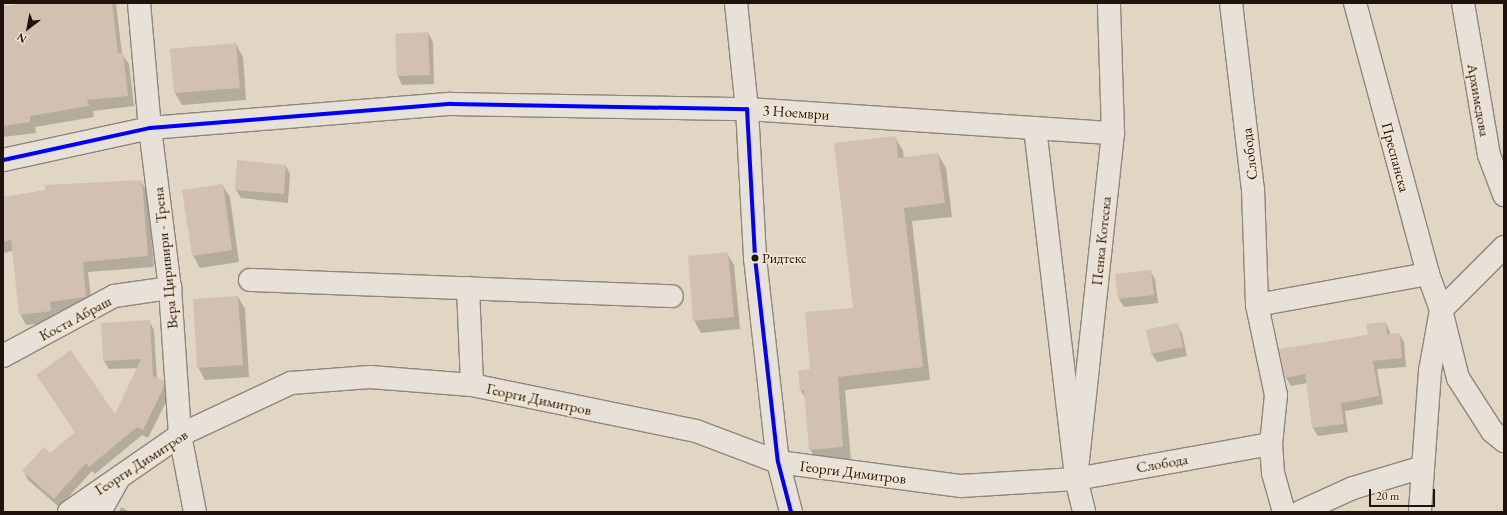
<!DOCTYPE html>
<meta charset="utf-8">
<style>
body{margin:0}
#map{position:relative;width:1507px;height:515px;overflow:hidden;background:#e0d6c3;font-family:"EB Garamond",serif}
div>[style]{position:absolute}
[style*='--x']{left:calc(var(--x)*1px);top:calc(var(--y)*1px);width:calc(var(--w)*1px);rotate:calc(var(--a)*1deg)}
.shadow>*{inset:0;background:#0003}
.building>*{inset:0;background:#d2c0b3}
.roads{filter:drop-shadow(1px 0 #8e867c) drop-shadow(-1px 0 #8e867c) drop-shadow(0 1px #8e867c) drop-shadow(0 -1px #8e867c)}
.street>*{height:22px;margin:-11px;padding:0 11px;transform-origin:11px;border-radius:11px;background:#e7e1d7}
.secondary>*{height:22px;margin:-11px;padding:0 11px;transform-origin:11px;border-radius:11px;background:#e7e1d7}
.bus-1>*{height:4px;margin:-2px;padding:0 2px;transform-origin:2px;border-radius:2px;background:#00f}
.dots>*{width:11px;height:11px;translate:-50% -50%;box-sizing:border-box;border:2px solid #f3e6d0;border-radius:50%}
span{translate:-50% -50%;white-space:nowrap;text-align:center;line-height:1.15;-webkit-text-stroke:3px #f3e6d0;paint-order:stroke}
.bus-label{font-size:14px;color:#20130e}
.left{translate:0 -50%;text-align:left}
.street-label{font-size:15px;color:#20130e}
.frame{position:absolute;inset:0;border:4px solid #20130e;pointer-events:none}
.north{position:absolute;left:8px;top:8px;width:40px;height:40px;-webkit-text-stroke:3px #f3e6d0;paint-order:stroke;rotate:212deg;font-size:11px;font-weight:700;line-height:16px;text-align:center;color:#20130e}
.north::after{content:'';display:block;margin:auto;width:14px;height:18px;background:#20130e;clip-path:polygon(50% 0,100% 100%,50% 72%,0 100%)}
.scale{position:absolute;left:1369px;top:489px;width:66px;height:18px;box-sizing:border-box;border:2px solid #20130e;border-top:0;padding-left:5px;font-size:12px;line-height:14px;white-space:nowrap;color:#20130e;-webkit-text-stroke:3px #f3e6d0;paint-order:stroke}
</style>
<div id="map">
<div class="shadow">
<i style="clip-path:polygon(30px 3px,116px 3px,122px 54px,129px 64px,134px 106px,93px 111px,94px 117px,35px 127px,36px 133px,3px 137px,3px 7px)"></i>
<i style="clip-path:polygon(428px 33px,433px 42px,434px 84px,402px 85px,398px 76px,396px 34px)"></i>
<i style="clip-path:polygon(236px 44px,243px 57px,246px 100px,182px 105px,175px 93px,171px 49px)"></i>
<i style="clip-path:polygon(895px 137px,903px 151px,904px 159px,938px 154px,946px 168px,952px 217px,912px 221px,930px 380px,845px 390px,851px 461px,818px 463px,810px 449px,806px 399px,801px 391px,811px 370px,854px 309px)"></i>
<i style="clip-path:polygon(286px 166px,290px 174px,288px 203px,241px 198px,236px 190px)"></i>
<i style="clip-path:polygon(141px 181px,147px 191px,154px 267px,88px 272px,92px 307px,55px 313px,56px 322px,26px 325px,20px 314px,13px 251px,3px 253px,3px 198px)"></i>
<i style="clip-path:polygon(222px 185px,230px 197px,239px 262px,200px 268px,193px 255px)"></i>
<i style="clip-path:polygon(727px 253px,734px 265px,740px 329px,701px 333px,694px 320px)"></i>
<i style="clip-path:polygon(1150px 271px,1155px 279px,1158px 303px,1124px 307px,1119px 299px,1116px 275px)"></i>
<i style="clip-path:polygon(238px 297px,245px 309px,249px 377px,205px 380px,198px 367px)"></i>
<i style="clip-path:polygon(149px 321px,154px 330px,157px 379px,163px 382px,169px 396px,148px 438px,142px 435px,95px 474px,92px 471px,59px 507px,28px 480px,24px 472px,115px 416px,138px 368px,109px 369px,104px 361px)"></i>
<i style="clip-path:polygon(1386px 323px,1391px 335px,1399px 334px,1404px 342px,1406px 367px,1377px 369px,1383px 404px,1345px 411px,1348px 432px,1318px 436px,1313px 428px,1307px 383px,1291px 386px,1286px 378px,1280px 350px,1369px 335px)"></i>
<i style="clip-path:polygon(1177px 325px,1182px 333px,1187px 356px,1157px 362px,1152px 354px,1147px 331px)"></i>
<i style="clip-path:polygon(121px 507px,130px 512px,119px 512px)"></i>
</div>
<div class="building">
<i style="clip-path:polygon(26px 3px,112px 3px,118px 53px,123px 53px,128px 96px,87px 100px,89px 106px,30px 116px,30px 122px,3px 126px,3px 7px)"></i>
<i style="clip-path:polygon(428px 32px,430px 75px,397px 76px,395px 34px)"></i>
<i style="clip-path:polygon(236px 43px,240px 88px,174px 93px,170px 49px)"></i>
<i style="clip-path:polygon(896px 136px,898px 158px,938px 153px,945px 203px,904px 208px,923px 367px,838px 377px,843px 447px,809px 450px,804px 390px,800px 391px,798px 371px,810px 369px,805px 312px,853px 308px,834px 143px)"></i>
<i style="clip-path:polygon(237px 160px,286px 165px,284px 194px,235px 190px)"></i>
<i style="clip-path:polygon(142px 180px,148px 256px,83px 262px,86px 297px,50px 302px,51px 311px,19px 315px,11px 240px,3px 242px,3px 197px,45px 190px,45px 185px)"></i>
<i style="clip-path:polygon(223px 184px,232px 250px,192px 256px,182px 190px)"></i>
<i style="clip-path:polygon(728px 252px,734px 317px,693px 321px,688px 256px)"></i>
<i style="clip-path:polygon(1151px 270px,1154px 295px,1118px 299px,1115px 274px)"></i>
<i style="clip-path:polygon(238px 296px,243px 365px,197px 368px,193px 299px)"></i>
<i style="clip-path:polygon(150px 320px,153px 376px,164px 381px,164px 387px,143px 430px,137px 427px,89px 467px,86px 463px,54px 499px,22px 471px,44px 447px,50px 453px,75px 432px,36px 375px,71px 350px,115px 414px,141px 359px,103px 361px,101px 323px)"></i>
<i style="clip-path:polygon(1386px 322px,1387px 334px,1400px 333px,1402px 358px,1373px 361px,1379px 396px,1341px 403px,1344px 424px,1312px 428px,1305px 374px,1285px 378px,1279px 349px,1368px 335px,1366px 324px)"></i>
<i style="clip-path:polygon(1178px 323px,1183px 347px,1151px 354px,1146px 330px)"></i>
</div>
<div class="roads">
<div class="street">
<i style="--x:736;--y:3;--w:107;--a:84.1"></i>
<i style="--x:747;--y:109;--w:149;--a:86.9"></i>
<i style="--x:755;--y:258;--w:205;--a:83.6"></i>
<i style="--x:778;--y:462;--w:52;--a:75.4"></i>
<i style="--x:1231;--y:3;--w:187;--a:83.3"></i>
<i style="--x:1253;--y:189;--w:116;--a:88"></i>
<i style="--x:1257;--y:305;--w:92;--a:78.1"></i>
<i style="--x:1276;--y:395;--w:49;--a:95.8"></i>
<i style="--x:1271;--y:444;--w:29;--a:86"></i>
<i style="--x:1273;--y:473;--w:41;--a:74.2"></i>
<i style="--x:1355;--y:3;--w:281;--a:74.9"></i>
<i style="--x:1428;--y:274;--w:38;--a:70"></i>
<i style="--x:1441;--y:310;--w:62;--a:100.2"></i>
<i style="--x:1430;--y:371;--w:141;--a:94.1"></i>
<i style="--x:1463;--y:3;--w:154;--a:80.3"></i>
<i style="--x:1489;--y:155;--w:43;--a:69.4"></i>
<i style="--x:1035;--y:128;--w:353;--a:83.3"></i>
<i style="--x:1076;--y:479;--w:34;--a:76"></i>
<i style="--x:3;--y:160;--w:150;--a:-12.3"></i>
<i style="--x:150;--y:128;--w:302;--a:-4.6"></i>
<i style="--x:451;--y:104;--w:296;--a:1"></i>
<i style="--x:747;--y:109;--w:367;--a:3.8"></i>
<i style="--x:250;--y:280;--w:422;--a:2.2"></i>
<i style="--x:468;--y:288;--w:97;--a:87.6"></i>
<i style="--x:1257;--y:305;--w:174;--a:-10.3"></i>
<i style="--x:3;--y:356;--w:126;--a:-28.4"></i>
<i style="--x:114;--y:296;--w:57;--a:-8.1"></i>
<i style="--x:1076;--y:479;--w:348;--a:-83.9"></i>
<i style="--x:1113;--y:133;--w:130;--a:-91.8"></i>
<i style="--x:69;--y:512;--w:135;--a:-34.7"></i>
<i style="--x:180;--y:435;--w:123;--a:-25.1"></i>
<i style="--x:291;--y:383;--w:79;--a:-4.3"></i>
<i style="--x:370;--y:377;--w:102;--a:4.5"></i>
<i style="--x:472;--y:385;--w:229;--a:11.6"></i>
<i style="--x:696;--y:431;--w:88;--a:20.7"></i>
<i style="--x:778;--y:462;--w:185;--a:7.5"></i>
<i style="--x:961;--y:486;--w:115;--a:-3.5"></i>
<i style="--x:1076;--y:479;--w:198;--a:-10.2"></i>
<i style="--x:100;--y:512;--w:37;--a:-61"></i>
<i style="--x:1300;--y:512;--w:58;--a:-24.4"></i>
<i style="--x:1353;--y:488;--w:73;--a:-16.7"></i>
</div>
<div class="secondary">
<i style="--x:139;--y:3;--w:125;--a:85"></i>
<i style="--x:150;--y:128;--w:161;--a:82.9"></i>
<i style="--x:170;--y:288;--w:147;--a:86.1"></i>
<i style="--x:180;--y:435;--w:78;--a:79"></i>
<i style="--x:1504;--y:247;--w:89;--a:135"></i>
<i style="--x:1441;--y:310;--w:70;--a:76"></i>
<i style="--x:1458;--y:378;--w:63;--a:57.3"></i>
<i style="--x:1492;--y:431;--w:16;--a:40"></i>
</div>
</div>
<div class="bus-1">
<i style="--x:3;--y:160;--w:150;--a:-12.3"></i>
<i style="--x:150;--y:128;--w:302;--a:-4.6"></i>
<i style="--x:451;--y:104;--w:296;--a:1"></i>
<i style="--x:747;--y:109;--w:149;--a:86.9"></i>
<i style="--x:755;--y:258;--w:205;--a:83.6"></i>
<i style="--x:778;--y:462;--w:52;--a:75.4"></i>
</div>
<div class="dots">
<i style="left:755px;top:258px;background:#20130e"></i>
</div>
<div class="bus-label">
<span class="left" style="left:762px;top:258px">Ридтекс</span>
</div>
<div class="street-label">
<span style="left:1479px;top:100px;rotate:80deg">Архимедова</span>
<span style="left:796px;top:112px;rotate:4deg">3 Ноември</span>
<span style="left:1249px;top:154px;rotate:-97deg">Слобода</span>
<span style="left:1396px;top:157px;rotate:75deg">Преспанска</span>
<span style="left:1101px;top:241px;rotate:-84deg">Пенка Котеска</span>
<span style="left:165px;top:258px;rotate:-96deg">Вера Циривири - Трена</span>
<span style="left:75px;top:318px;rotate:-28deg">Коста Абраш</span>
<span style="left:539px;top:399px;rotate:12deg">Георги Димитров</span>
<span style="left:141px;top:462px;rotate:-33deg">Георги Димитров</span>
<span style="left:1162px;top:463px;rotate:-10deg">Слобода</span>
<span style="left:853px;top:472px;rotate:7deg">Георги Димитров</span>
</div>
<div class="frame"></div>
<div class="north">N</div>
<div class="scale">20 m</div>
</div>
